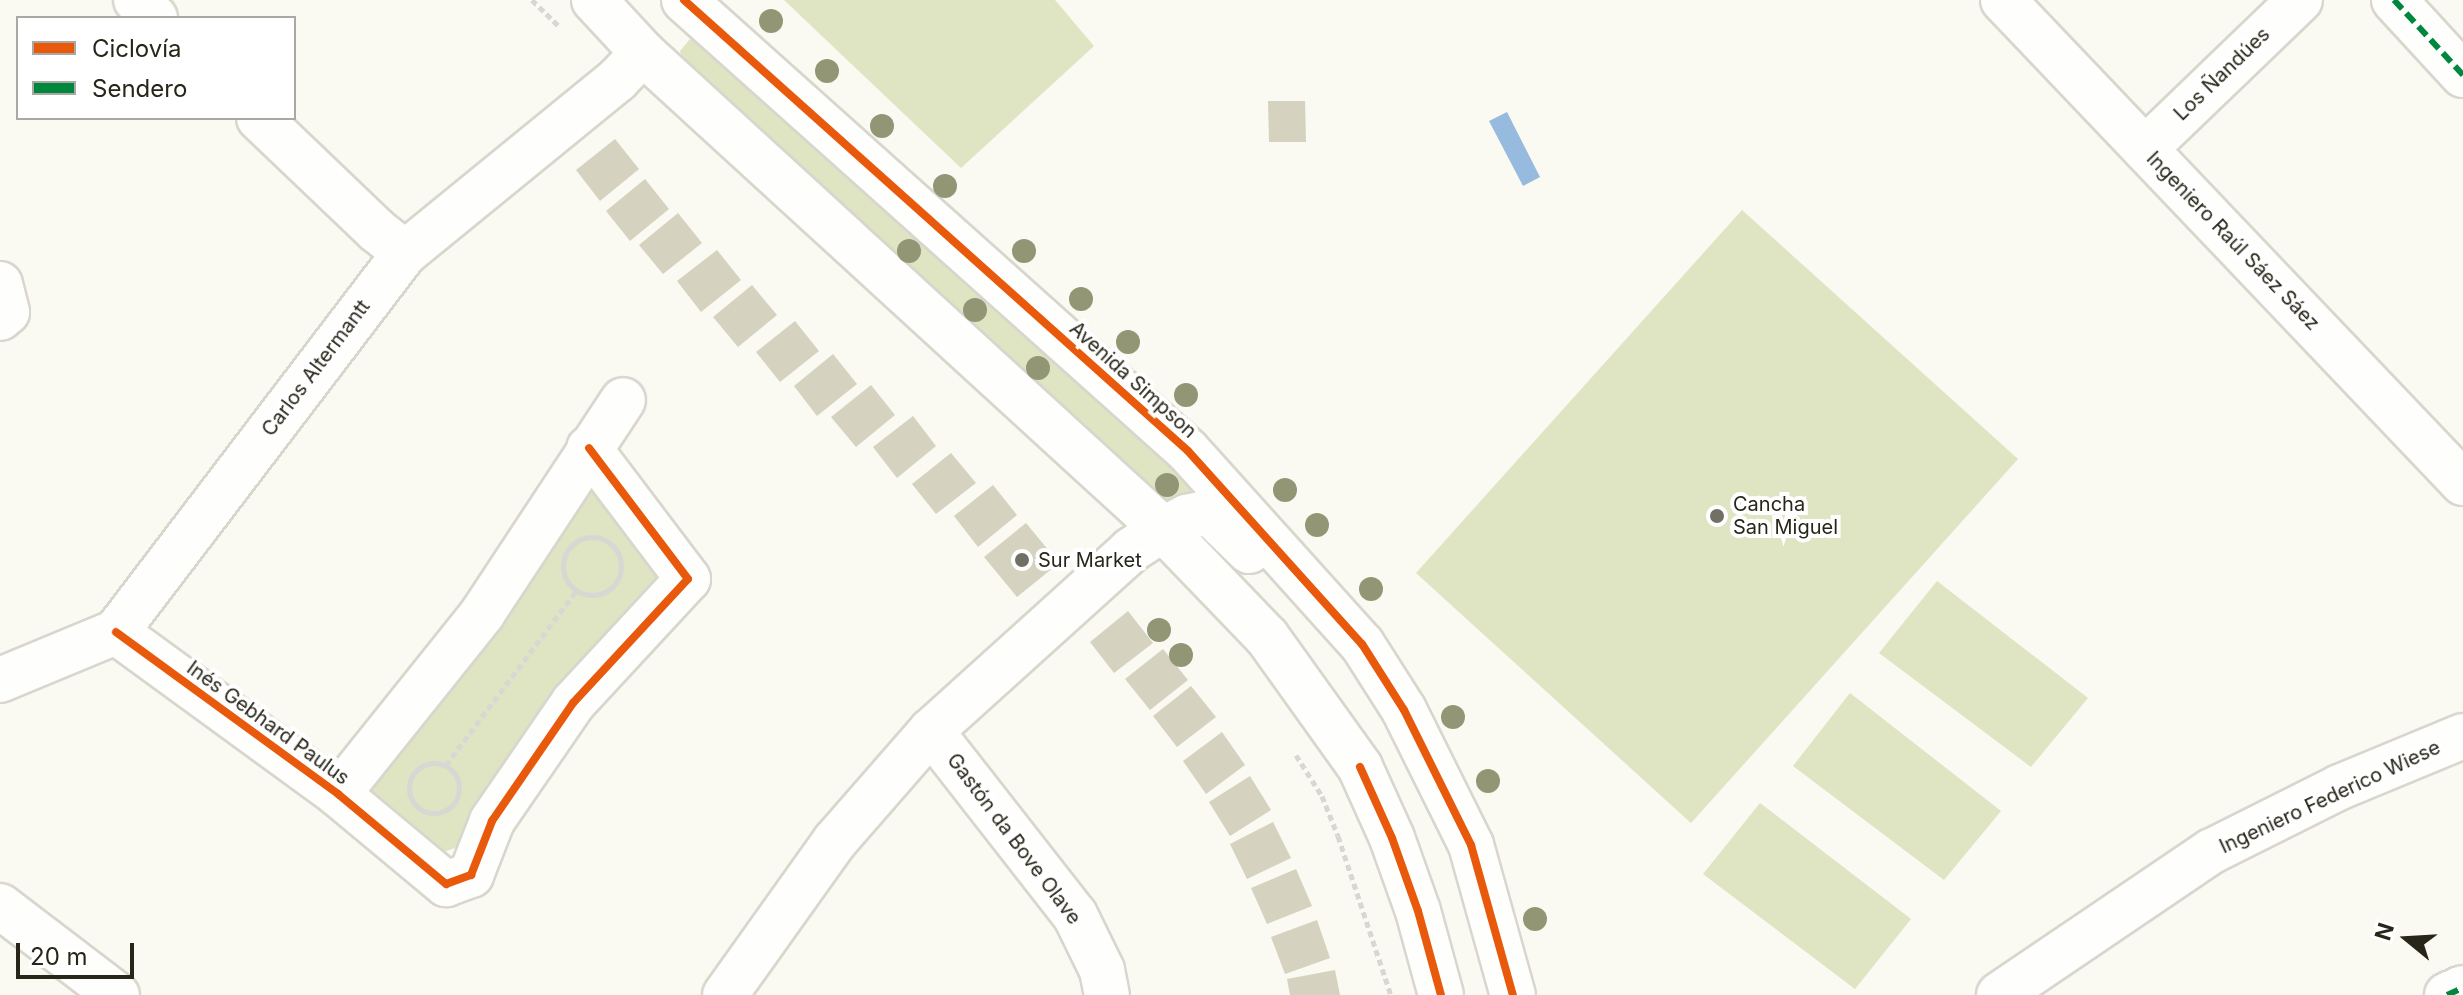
<!DOCTYPE html>
<meta charset="utf-8">
<style>
body{margin:0}
#map{position:relative;width:2463px;height:995px;overflow:hidden;background:#faf9f2;font-family:Inter,sans-serif}
div>[style]{position:absolute}
[style*='--x']{left:calc(var(--x)*1px);top:calc(var(--y)*1px);width:calc(var(--w)*1px);rotate:calc(var(--a)*1deg)}
.green>*{inset:0;background:#dfe4c2}
.water>*{inset:0;background:#96bbde}
.building>*{inset:0;background:#d5d2c0}
.path>*{height:5px;margin-top:-2.5px;transform-origin:0;background:repeating-linear-gradient(90deg,#d7d7d4 0 6px,transparent 0 10px)}
.path>.ring{margin:-2.5px;padding:0;box-sizing:content-box;background:none;border:5px solid #d7d7d4;border-radius:50%}
.roads{filter:drop-shadow(2px 0 #d8d6cd) drop-shadow(-2px 0 #d8d6cd) drop-shadow(0 2px #d8d6cd) drop-shadow(0 -2px #d8d6cd)}
.street>*{height:44px;margin:-22px;padding:0 22px;transform-origin:22px;border-radius:22px;background:#fefefd}
.secondary>*{height:44px;margin:-22px;padding:0 22px;transform-origin:22px;border-radius:22px;background:#fefefd}
.quiet>*{height:6px;margin-top:-3px;transform-origin:0;background:repeating-linear-gradient(90deg,#00873e 0 12px,transparent 0 18px)}
.cycleway>*{height:8px;margin:-4px;padding:0 4px;transform-origin:4px;border-radius:4px;background:#e8590c}
.trees>*{width:24px;height:24px;margin:-12px;border-radius:50%;background:#939674}
.dots>*{width:22px;height:22px;translate:-50% -50%;box-sizing:border-box;border:4px solid #fff;border-radius:50%}
span{translate:-50% -50%;white-space:nowrap;text-align:center;line-height:1.15;-webkit-text-stroke:8px #fff;paint-order:stroke}
.street-label{font-size:20px;color:#282619}
.poi-label{font-size:20px;color:#282619}
.left{translate:0 -50%;text-align:left}
.legend{position:absolute;left:16px;top:16px;width:280px;height:104px;box-sizing:border-box;background:#fff;border:2px solid #a9a8a3;margin:0;padding:10px 14px;list-style:none;font-size:24px;color:#282619}
.legend li{display:flex;align-items:center;gap:16px;height:40px}
.legend b{width:40px;border:2px solid #a9a8a3}
.north{position:absolute;left:2367px;top:899px;width:80px;height:80px;-webkit-text-stroke:6px #fff;paint-order:stroke;rotate:288deg;font-size:22px;font-weight:700;line-height:32px;text-align:center;color:#282619}
.north::after{content:'';display:block;margin:auto;width:28px;height:36px;background:#282619;clip-path:polygon(50% 0,100% 100%,50% 72%,0 100%)}
.scale{position:absolute;left:16px;top:943px;width:118px;height:36px;box-sizing:border-box;border:4px solid #282619;border-top:0;padding-left:10px;font-size:24px;line-height:28px;white-space:nowrap;color:#282619;-webkit-text-stroke:6px #fff;paint-order:stroke}
</style>
<div id="map">
<div class="green">
<i style="clip-path:polygon(784px 0,1055px 0,1094px 46px,961px 168px)"></i>
<i style="clip-path:polygon(690px 39px,706px 43px,1203px 497px,1164px 502px,684px 68px,680px 51px)"></i>
<i style="clip-path:polygon(1742px 210px,2018px 459px,1691px 823px,1416px 573px)"></i>
<i style="clip-path:polygon(590px 492px,609px 500px,658px 561px,656px 581px,531px 723px,468px 843px,444px 852px,430px 850px,363px 802px,363px 785px,574px 500px)"></i>
<i style="clip-path:polygon(1937px 581px,2088px 698px,2031px 767px,1879px 653px)"></i>
<i style="clip-path:polygon(1850px 693px,2001px 811px,1944px 880px,1793px 766px)"></i>
<i style="clip-path:polygon(1760px 803px,1911px 919px,1855px 989px,1703px 874px)"></i>
</div>
<div class="water">
<i style="clip-path:polygon(1507px 112px,1540px 177px,1523px 186px,1489px 121px)"></i>
</div>
<div class="building">
<i style="clip-path:polygon(1268px 101px,1305px 101px,1306px 142px,1269px 142px)"></i>
<i style="clip-path:polygon(615px 139px,639px 169px,600px 201px,576px 170px)"></i>
<i style="clip-path:polygon(645px 179px,669px 209px,630px 241px,606px 211px)"></i>
<i style="clip-path:polygon(678px 213px,702px 243px,663px 274px,639px 245px)"></i>
<i style="clip-path:polygon(717px 250px,741px 280px,701px 312px,677px 281px)"></i>
<i style="clip-path:polygon(752px 285px,777px 315px,738px 347px,713px 317px)"></i>
<i style="clip-path:polygon(795px 321px,819px 351px,780px 382px,756px 352px)"></i>
<i style="clip-path:polygon(833px 354px,857px 384px,817px 416px,794px 386px)"></i>
<i style="clip-path:polygon(871px 385px,895px 415px,856px 447px,831px 417px)"></i>
<i style="clip-path:polygon(913px 416px,936px 446px,897px 478px,873px 447px)"></i>
<i style="clip-path:polygon(951px 453px,976px 483px,936px 514px,912px 484px)"></i>
<i style="clip-path:polygon(993px 485px,1017px 515px,978px 547px,954px 516px)"></i>
<i style="clip-path:polygon(1026px 523px,1059px 563px,1017px 597px,984px 557px)"></i>
<i style="clip-path:polygon(1128px 611px,1153px 643px,1114px 673px,1090px 642px)"></i>
<i style="clip-path:polygon(1163px 649px,1188px 680px,1150px 710px,1125px 679px)"></i>
<i style="clip-path:polygon(1191px 686px,1216px 717px,1177px 747px,1153px 716px)"></i>
<i style="clip-path:polygon(1222px 732px,1245px 765px,1206px 794px,1183px 761px)"></i>
<i style="clip-path:polygon(1250px 776px,1271px 810px,1230px 836px,1209px 802px)"></i>
<i style="clip-path:polygon(1273px 822px,1291px 858px,1247px 879px,1230px 844px)"></i>
<i style="clip-path:polygon(1296px 869px,1312px 906px,1267px 924px,1251px 888px)"></i>
<i style="clip-path:polygon(1317px 920px,1330px 958px,1285px 974px,1271px 937px)"></i>
<i style="clip-path:polygon(1335px 970px,1340px 995px,1290px 995px,1287px 979px)"></i>
</div>
<div class="path">
<i style="--x:532;--y:0;--w:39;--a:44"></i>
<i class="ring" style="left:563px;top:537px;width:53px;height:53px"></i>
<i style="--x:1296;--y:755;--w:49;--a:57.6"></i>
<i style="--x:1322;--y:796;--w:43;--a:68.2"></i>
<i style="--x:1338;--y:836;--w:168;--a:71.6"></i>
<i class="ring" style="left:409px;top:763px;width:45px;height:45px"></i>
<i style="--x:446;--y:765;--w:217;--a:-53.2"></i>
</div>
<div class="roads">
<div class="street">
<i style="--x:136;--y:0;--w:26;--a:43"></i>
<i style="--x:2003;--y:0;--w:667;--a:46.4"></i>
<i style="--x:2394;--y:0;--w:102;--a:47.4"></i>
<i style="--x:259;--y:118;--w:162;--a:43.7"></i>
<i style="--x:376;--y:230;--w:37;--a:38"></i>
<i style="--x:2145;--y:149;--w:215;--a:-43.9"></i>
<i style="--x:0;--y:284;--w:29;--a:76"></i>
<i style="--x:7;--y:312;--w:9;--a:139"></i>
<i style="--x:116;--y:632;--w:275;--a:36.1"></i>
<i style="--x:338;--y:794;--w:141;--a:39.8"></i>
<i style="--x:446;--y:884;--w:27;--a:-20"></i>
<i style="--x:471;--y:875;--w:58;--a:-68.7"></i>
<i style="--x:492;--y:821;--w:143;--a:-55.5"></i>
<i style="--x:573;--y:703;--w:169;--a:-47.2"></i>
<i style="--x:688;--y:579;--w:164;--a:-127.1"></i>
<i style="--x:0;--y:680;--w:126;--a:-22.5"></i>
<i style="--x:116;--y:632;--w:477;--a:-52.7"></i>
<i style="--x:405;--y:253;--w:274;--a:-39.2"></i>
<i style="--x:617;--y:80;--w:37;--a:-46"></i>
<i style="--x:931;--y:731;--w:234;--a:52"></i>
<i style="--x:1075;--y:915;--w:61;--a:63.9"></i>
<i style="--x:1102;--y:970;--w:25;--a:79"></i>
<i style="--x:338;--y:794;--w:231;--a:-51.3"></i>
<i style="--x:482;--y:614;--w:256;--a:-56.6"></i>
<i style="--x:0;--y:906;--w:147;--a:37.3"></i>
<i style="--x:725;--y:995;--w:189;--a:-54.5"></i>
<i style="--x:835;--y:841;--w:146;--a:-48.9"></i>
<i style="--x:931;--y:731;--w:270;--a:-42.1"></i>
<i style="--x:1131;--y:550;--w:38;--a:-33"></i>
<i style="--x:2447;--y:995;--w:17;--a:-24"></i>
</div>
<div class="secondary">
<i style="--x:594;--y:0;--w:72;--a:47.2"></i>
<i style="--x:643;--y:53;--w:705;--a:42.47"></i>
<i style="--x:1163;--y:529;--w:150;--a:46.1"></i>
<i style="--x:1267;--y:637;--w:160;--a:54.4"></i>
<i style="--x:1360;--y:767;--w:78;--a:65.7"></i>
<i style="--x:1392;--y:838;--w:77;--a:70.4"></i>
<i style="--x:1418;--y:911;--w:87;--a:74.7"></i>
<i style="--x:684;--y:0;--w:676;--a:41.82"></i>
<i style="--x:1188;--y:451;--w:260;--a:48"></i>
<i style="--x:1362;--y:644;--w:78;--a:57.5"></i>
<i style="--x:1404;--y:710;--w:151;--a:63.6"></i>
<i style="--x:1471;--y:845;--w:156;--a:74.4"></i>
<i style="--x:1163;--y:529;--w:27;--a:-27"></i>
<i style="--x:1187;--y:517;--w:23;--a:-13"></i>
<i style="--x:1209;--y:512;--w:56;--a:44.3"></i>
<i style="--x:1999;--y:995;--w:257;--a:-34.1"></i>
<i style="--x:2212;--y:851;--w:143;--a:-26.6"></i>
<i style="--x:2340;--y:787;--w:133;--a:-22.5"></i>
</div>
</div>
<div class="quiet">
<i style="--x:2394;--y:0;--w:102;--a:47.4"></i>
<i style="--x:2447;--y:995;--w:17;--a:-24"></i>
</div>
<div class="cycleway">
<i style="--x:684;--y:0;--w:676;--a:41.82"></i>
<i style="--x:1188;--y:451;--w:260;--a:48"></i>
<i style="--x:1362;--y:644;--w:78;--a:57.5"></i>
<i style="--x:1404;--y:710;--w:151;--a:63.6"></i>
<i style="--x:1471;--y:845;--w:156;--a:74.4"></i>
<i style="--x:116;--y:632;--w:275;--a:36.1"></i>
<i style="--x:338;--y:794;--w:141;--a:39.8"></i>
<i style="--x:446;--y:884;--w:27;--a:-20"></i>
<i style="--x:471;--y:875;--w:58;--a:-68.7"></i>
<i style="--x:492;--y:821;--w:143;--a:-55.5"></i>
<i style="--x:573;--y:703;--w:169;--a:-47.2"></i>
<i style="--x:688;--y:579;--w:164;--a:-127.1"></i>
<i style="--x:1360;--y:767;--w:78;--a:65.7"></i>
<i style="--x:1392;--y:838;--w:77;--a:70.4"></i>
<i style="--x:1418;--y:911;--w:87;--a:74.7"></i>
</div>
<div class="trees">
<i style="left:771px;top:21px"></i>
<i style="left:827px;top:71px"></i>
<i style="left:882px;top:126px"></i>
<i style="left:945px;top:186px"></i>
<i style="left:909px;top:251px"></i>
<i style="left:1024px;top:251px"></i>
<i style="left:1081px;top:299px"></i>
<i style="left:975px;top:310px"></i>
<i style="left:1128px;top:342px"></i>
<i style="left:1038px;top:368px"></i>
<i style="left:1186px;top:395px"></i>
<i style="left:1167px;top:485px"></i>
<i style="left:1285px;top:490px"></i>
<i style="left:1317px;top:525px"></i>
<i style="left:1371px;top:589px"></i>
<i style="left:1159px;top:630px"></i>
<i style="left:1181px;top:655px"></i>
<i style="left:1453px;top:717px"></i>
<i style="left:1488px;top:781px"></i>
<i style="left:1535px;top:919px"></i>
</div>
<div class="dots">
<i style="left:1717px;top:516px;background:#727065"></i>
<i style="left:1022px;top:560px;background:#727065"></i>
</div>
<div class="street-label">
<span style="left:2222px;top:74px;rotate:-44deg">Los Ñandúes</span>
<span style="left:2233px;top:241px;rotate:46deg">Ingeniero Raúl Sáez Sáez</span>
<span style="left:316px;top:368px;rotate:-53deg">Carlos Altermantt</span>
<span style="left:1133px;top:380px;rotate:42deg">Avenida Simpson</span>
<span style="left:268px;top:723px;rotate:36deg">Inés Gebhard Paulus</span>
<span style="left:2330px;top:797px;rotate:-25deg">Ingeniero Federico Wiese</span>
<span style="left:1014px;top:839px;rotate:53deg">Gastón da Bove Olave</span>
</div>
<div class="poi-label">
<span class="left" style="left:1733px;top:516px">Cancha<br>San Miguel</span>
<span class="left" style="left:1038px;top:560px">Sur Market</span>
</div>
<ul class="legend">
<li><b style="height:10px;background:#e8590c"></b>Ciclovía</li>
<li><b style="height:10px;background:#00873e"></b>Sendero</li>
</ul>
<div class="north">N</div>
<div class="scale">20 m</div>
</div>
